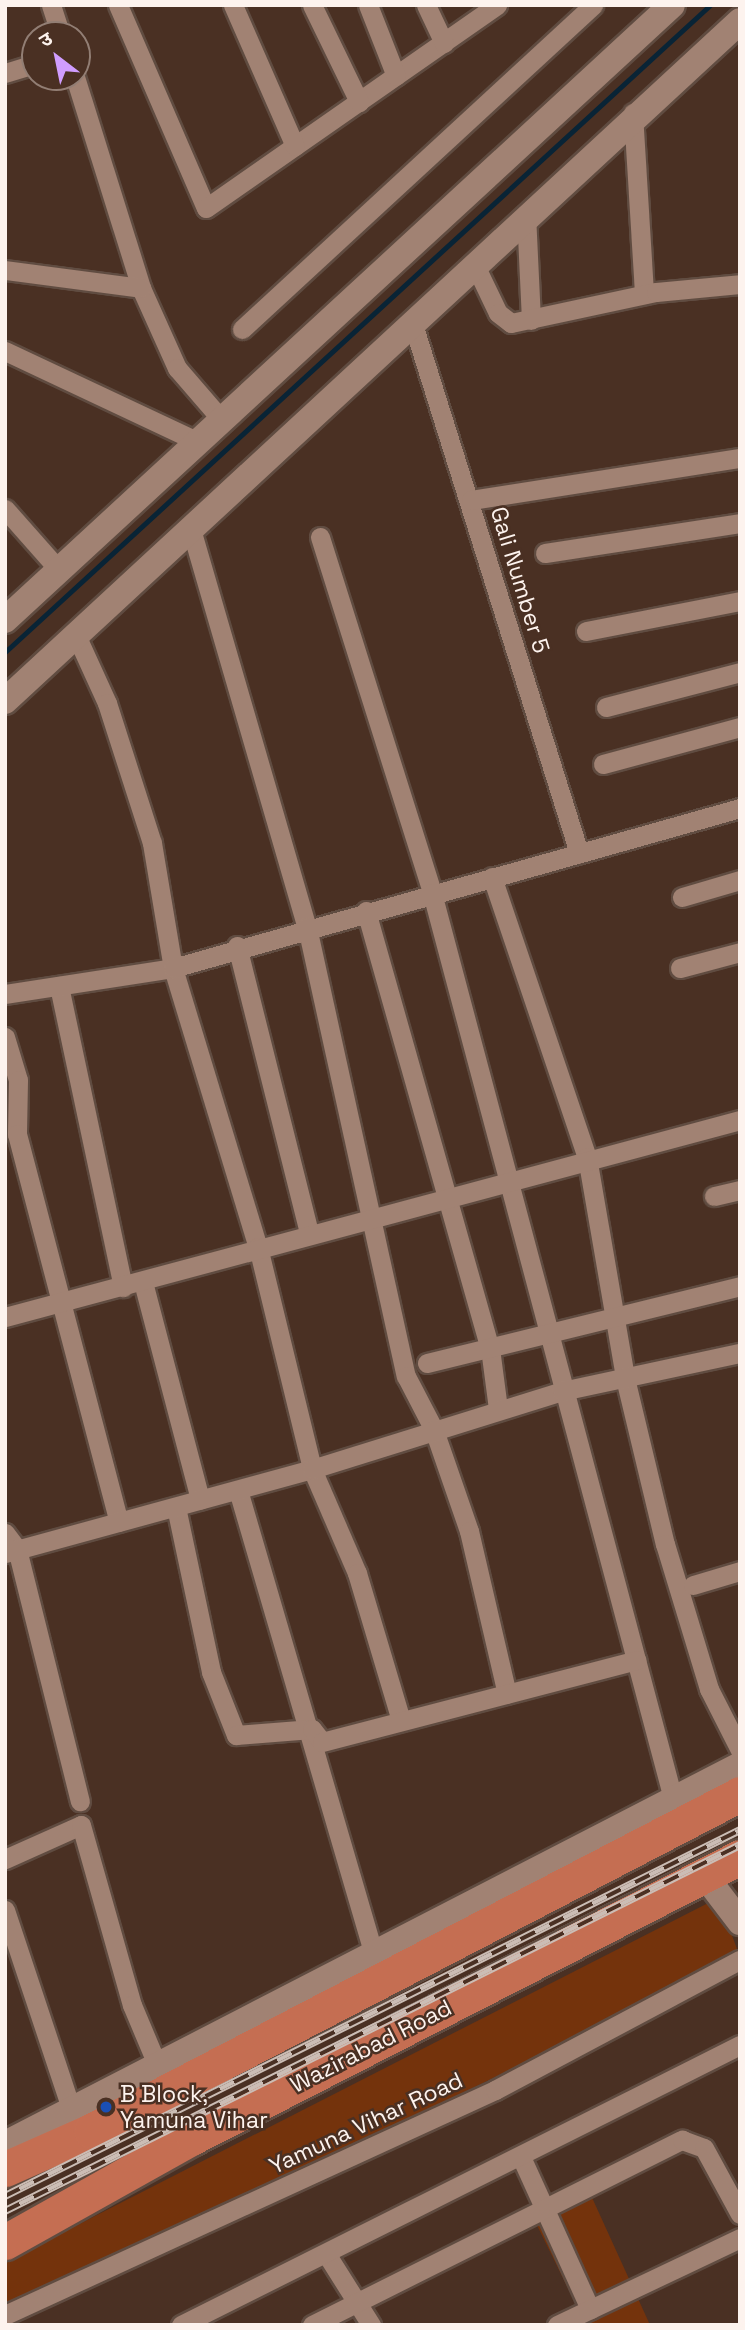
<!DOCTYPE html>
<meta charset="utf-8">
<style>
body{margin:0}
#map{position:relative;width:745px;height:2330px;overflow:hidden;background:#4a3023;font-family:"Space Grotesk","Noto Sans Devanagari",sans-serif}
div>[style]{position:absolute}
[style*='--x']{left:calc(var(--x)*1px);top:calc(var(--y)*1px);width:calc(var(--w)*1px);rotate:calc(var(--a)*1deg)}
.green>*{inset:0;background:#74330c}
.stream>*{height:5px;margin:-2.5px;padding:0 2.5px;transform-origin:2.5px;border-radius:2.5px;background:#092436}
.roads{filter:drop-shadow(2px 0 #604c41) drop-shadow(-2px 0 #604c41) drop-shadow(0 2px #604c41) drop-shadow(0 -2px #604c41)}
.street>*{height:19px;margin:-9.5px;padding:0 9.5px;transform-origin:9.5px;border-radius:9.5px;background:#a18273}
.secondary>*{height:26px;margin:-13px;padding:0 13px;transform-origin:13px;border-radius:13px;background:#a18273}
.highway>*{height:35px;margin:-17.5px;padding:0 17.5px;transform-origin:17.5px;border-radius:17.5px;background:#c56e52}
.rail>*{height:8px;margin-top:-4px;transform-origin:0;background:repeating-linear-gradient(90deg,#4a3023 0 16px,#cbbdb5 0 32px);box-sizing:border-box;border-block:2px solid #cbbdb5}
.dots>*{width:19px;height:19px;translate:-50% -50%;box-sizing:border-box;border:4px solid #4a3023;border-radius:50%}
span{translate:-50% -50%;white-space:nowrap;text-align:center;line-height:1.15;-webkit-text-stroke:5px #4a3023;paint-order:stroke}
.street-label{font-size:23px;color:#fdf3ee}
.poi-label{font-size:23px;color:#fdf3ee}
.left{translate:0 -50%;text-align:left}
.frame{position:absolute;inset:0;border:7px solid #fdf3ee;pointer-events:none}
.north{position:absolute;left:21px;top:21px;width:70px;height:70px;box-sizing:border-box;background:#4a3023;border:2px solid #927e74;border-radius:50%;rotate:328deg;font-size:19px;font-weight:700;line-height:28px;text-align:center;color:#fdf3ee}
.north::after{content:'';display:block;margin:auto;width:24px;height:32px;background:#d09dff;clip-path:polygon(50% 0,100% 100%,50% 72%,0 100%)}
</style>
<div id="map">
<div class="green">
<i style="clip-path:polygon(718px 1898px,740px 1957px,5px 2317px,5px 2262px)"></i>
<i style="clip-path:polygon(589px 2191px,650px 2325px,586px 2325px,533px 2217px)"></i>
</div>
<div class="stream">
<i style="--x:5;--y:652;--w:957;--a:-42.54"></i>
</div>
<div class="roads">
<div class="street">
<i style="--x:51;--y:5;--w:32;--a:72"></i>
<i style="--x:118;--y:5;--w:221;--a:66.6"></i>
<i style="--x:206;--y:208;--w:355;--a:-34.9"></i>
<i style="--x:233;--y:5;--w:154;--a:66.3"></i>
<i style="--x:312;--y:5;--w:108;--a:64.1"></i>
<i style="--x:368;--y:5;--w:76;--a:68.5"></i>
<i style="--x:426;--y:5;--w:42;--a:64.7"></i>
<i style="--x:5;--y:73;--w:31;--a:-17"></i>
<i style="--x:75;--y:77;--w:221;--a:72.6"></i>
<i style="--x:141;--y:288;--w:88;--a:65.8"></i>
<i style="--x:177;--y:368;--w:67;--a:49.2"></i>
<i style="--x:633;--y:113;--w:181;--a:86.5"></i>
<i style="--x:526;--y:214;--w:106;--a:87.3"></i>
<i style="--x:474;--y:263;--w:55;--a:64.4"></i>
<i style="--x:498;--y:313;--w:16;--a:38"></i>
<i style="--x:511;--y:323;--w:148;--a:-12.1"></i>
<i style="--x:656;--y:292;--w:84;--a:-5.4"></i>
<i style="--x:5;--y:270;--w:137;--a:7.5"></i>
<i style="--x:412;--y:321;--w:558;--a:72.57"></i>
<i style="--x:242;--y:329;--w:478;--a:-42.7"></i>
<i style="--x:5;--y:351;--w:213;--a:25.2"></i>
<i style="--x:471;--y:500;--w:272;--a:-8.9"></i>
<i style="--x:5;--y:509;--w:81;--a:48.5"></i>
<i style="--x:191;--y:529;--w:415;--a:73.8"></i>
<i style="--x:307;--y:927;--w:460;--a:77.6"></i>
<i style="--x:406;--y:1376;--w:61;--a:62.6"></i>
<i style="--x:434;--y:1430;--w:107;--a:70.9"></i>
<i style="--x:469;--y:1531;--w:167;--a:76.9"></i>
<i style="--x:320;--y:537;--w:373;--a:72.5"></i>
<i style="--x:432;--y:893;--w:949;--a:75.1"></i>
<i style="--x:545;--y:553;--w:197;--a:-8.7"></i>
<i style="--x:586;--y:631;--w:157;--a:-11"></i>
<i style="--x:76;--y:635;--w:75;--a:65.5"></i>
<i style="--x:107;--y:703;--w:147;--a:72.2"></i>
<i style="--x:152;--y:843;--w:127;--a:80.5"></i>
<i style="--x:173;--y:968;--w:292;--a:73.1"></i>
<i style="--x:258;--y:1247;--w:228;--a:76.3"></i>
<i style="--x:312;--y:1469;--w:113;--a:66.6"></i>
<i style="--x:357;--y:1573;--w:154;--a:73.4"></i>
<i style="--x:606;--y:707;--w:138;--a:-14.6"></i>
<i style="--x:603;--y:764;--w:142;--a:-15.1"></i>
<i style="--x:492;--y:877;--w:296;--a:71.3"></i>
<i style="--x:587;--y:1157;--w:224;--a:80.2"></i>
<i style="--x:625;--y:1378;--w:171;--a:76.5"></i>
<i style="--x:665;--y:1544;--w:152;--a:73.1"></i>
<i style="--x:709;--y:1689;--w:68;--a:63.1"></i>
<i style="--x:682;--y:897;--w:60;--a:-16.3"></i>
<i style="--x:366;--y:911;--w:454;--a:74.2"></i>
<i style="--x:490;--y:1348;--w:62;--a:82.5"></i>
<i style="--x:237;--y:946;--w:295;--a:75.9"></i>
<i style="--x:680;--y:968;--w:62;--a:-14.9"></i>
<i style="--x:59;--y:986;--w:308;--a:78"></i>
<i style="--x:5;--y:994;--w:170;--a:-8.8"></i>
<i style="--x:173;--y:968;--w:589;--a:-15.76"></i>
<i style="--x:5;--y:1037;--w:45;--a:73.2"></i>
<i style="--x:18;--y:1080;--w:54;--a:91.1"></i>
<i style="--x:17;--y:1134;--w:401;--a:75.3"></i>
<i style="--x:714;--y:1196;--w:27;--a:-13"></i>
<i style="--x:143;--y:1282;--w:225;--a:75.3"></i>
<i style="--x:5;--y:1317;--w:761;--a:-15"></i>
<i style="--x:427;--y:1363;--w:322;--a:-13.8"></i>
<i style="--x:238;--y:1490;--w:484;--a:73.7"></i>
<i style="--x:176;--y:1507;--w:169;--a:78"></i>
<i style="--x:211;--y:1672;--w:68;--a:68.4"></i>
<i style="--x:236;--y:1735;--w:76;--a:-4.5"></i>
<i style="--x:312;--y:1729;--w:16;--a:52"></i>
<i style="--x:322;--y:1742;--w:325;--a:-14.6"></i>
<i style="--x:5;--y:1533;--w:20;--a:53"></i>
<i style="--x:17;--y:1549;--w:260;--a:76"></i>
<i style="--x:5;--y:1553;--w:318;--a:-15.3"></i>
<i style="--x:312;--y:1469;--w:262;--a:-17.3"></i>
<i style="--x:562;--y:1391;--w:182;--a:-12.1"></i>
<i style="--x:693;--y:1585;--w:49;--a:-16.6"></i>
<i style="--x:5;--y:1859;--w:83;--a:-24.1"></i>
<i style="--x:81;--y:1825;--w:187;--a:74.2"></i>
<i style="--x:132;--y:2005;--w:67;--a:67.2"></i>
<i style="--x:5;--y:1910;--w:215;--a:71.6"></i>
<i style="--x:522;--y:2159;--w:165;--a:65.6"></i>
<i style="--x:327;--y:2255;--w:83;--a:57.8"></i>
<i style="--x:5;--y:2315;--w:539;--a:-24.66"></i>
<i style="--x:495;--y:2090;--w:277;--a:-28"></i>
<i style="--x:181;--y:2325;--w:625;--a:-26.61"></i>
<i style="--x:312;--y:2325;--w:414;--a:-26.6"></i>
<i style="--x:682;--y:2140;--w:23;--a:20"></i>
<i style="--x:704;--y:2148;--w:75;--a:61.4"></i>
<i style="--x:557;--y:2325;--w:203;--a:-25.4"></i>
</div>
<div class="secondary">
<i style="--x:5;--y:620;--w:907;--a:-42.68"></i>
<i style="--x:5;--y:701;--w:1001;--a:-42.77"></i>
<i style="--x:705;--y:1876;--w:58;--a:52.7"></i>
<i style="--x:5;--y:2144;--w:827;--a:-27.28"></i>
</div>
<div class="highway">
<i style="--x:5;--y:2169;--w:94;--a:-23.8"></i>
<i style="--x:91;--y:2131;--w:731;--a:-27.44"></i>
<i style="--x:5;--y:2242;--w:215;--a:-29.2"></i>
<i style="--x:193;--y:2137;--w:614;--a:-27.11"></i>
</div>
</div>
<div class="rail">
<i style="--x:5;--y:2196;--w:821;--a:-26.47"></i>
<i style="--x:5;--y:2211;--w:821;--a:-26.47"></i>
</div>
<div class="dots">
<i style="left:106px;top:2107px;background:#1a4fb4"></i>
</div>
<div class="street-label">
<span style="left:520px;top:580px;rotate:73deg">Gali Number 5</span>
<span style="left:371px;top:2046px;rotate:-27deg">Wazirabad Road</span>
<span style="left:366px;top:2123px;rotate:-25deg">Yamuna Vihar Road</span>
</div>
<div class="poi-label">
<span class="left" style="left:120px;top:2107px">B Block,<br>Yamuna Vihar</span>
</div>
<div class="frame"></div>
<div class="north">उ</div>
</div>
